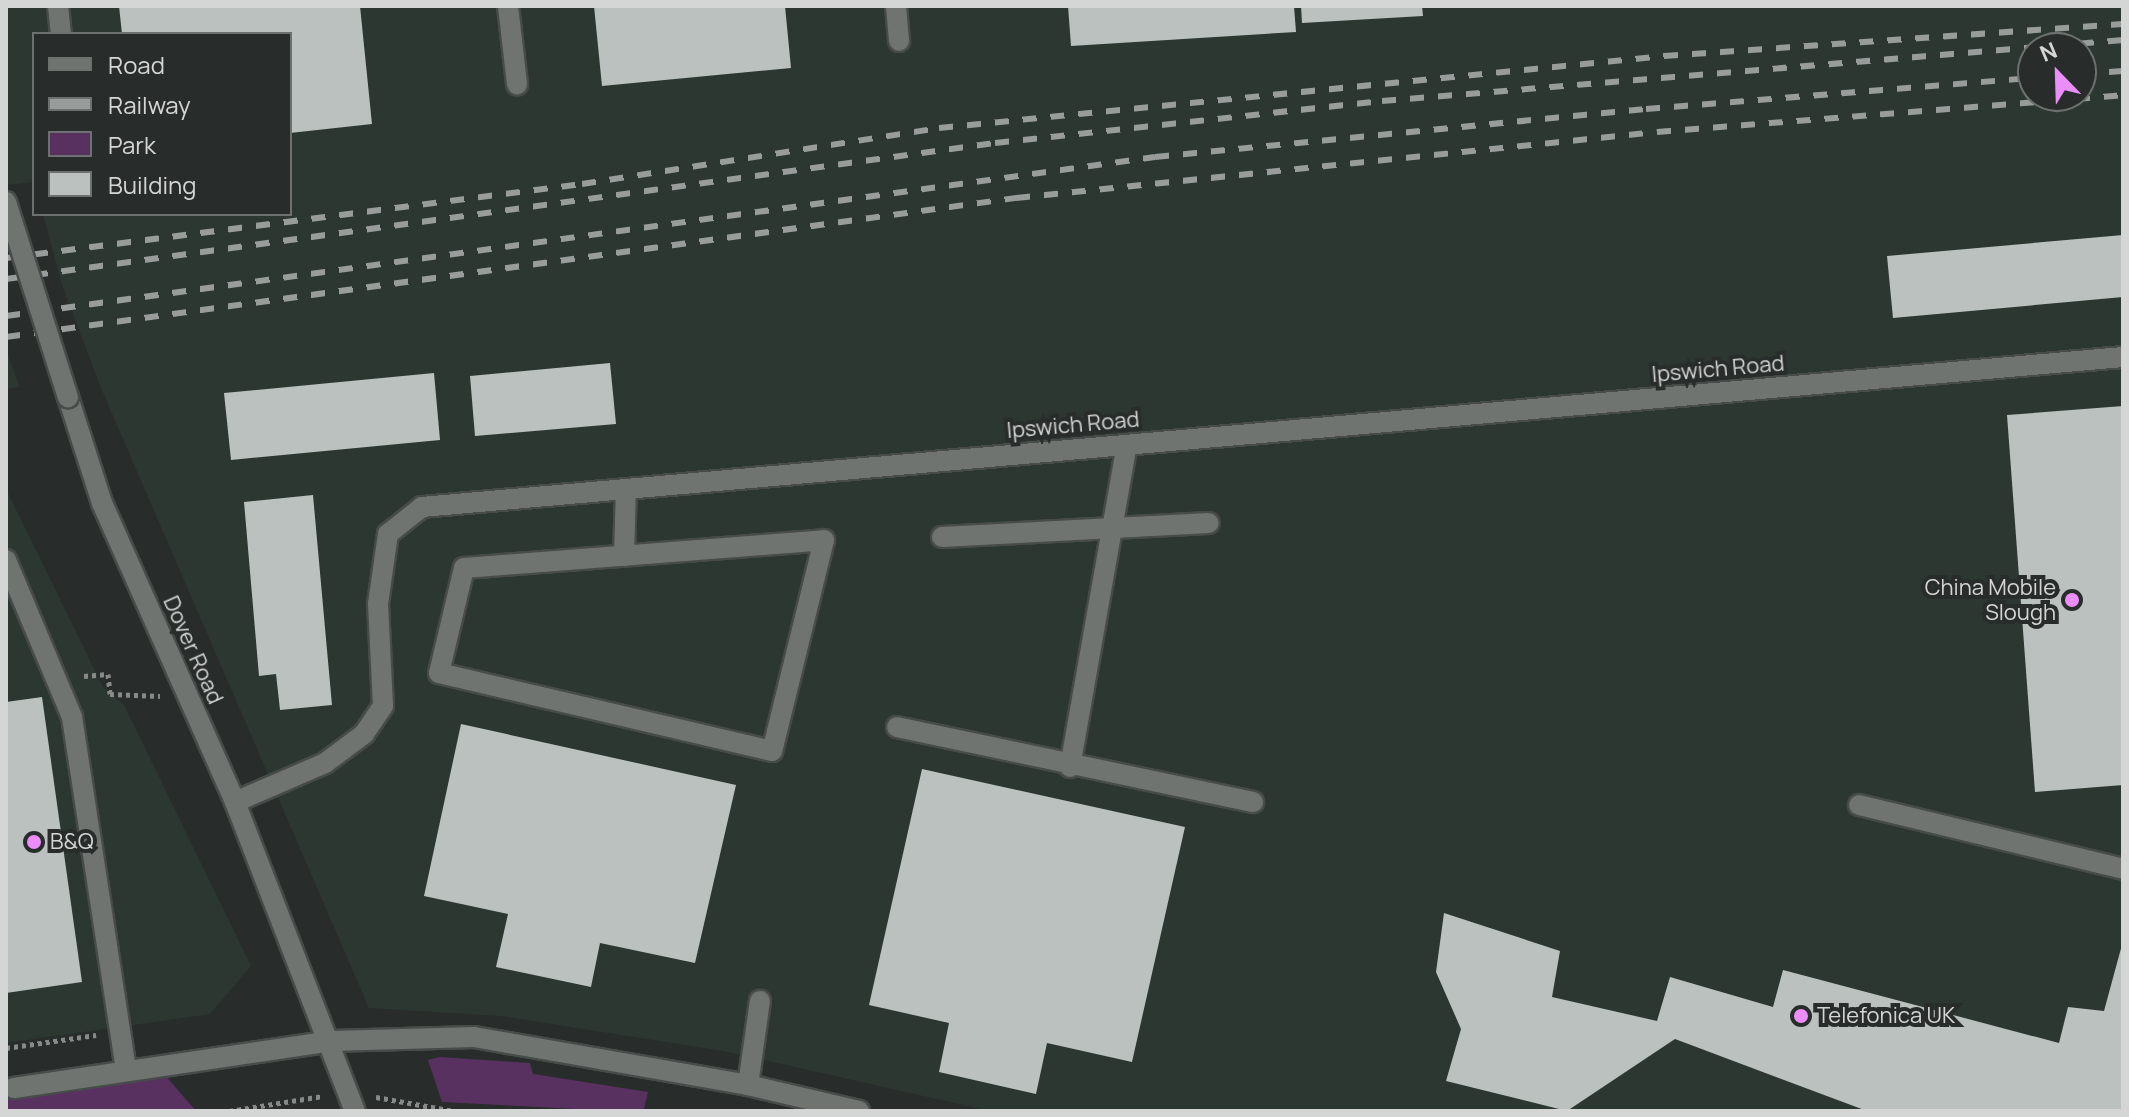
<!DOCTYPE html>
<style>
body{margin:0}
#map{position:relative;width:2129px;height:1117px;overflow:hidden;background:#282d2b;font-family:Manrope,sans-serif}
div>[style]{position:absolute}
[style*='--x']{left:calc(var(--x)*1px);top:calc(var(--y)*1px);width:calc(var(--w)*1px);rotate:calc(var(--a)*1deg)}
.built>*{inset:0;background:#2c3732}
.green>*{inset:0;background:#593160}
.building>*{inset:0;background:#bbc1be}
.path>*{height:5px;margin-top:-2.5px;transform-origin:0;background:repeating-linear-gradient(90deg,#868a88 0 4px,transparent 0 8px)}
.roads{filter:drop-shadow(2px 0 #474b49) drop-shadow(-2px 0 #474b49) drop-shadow(0 2px #474b49) drop-shadow(0 -2px #474b49)}
.minor>*{height:20px;margin:-10px;padding:0 10px;transform-origin:10px;border-radius:10px;background:#6f7471}
.rail>*{height:6px;margin-top:-3px;transform-origin:0;background:repeating-linear-gradient(90deg,#989c9b 0 14px,transparent 0 28px)}
.bridges{filter:drop-shadow(2px 0 #474b49) drop-shadow(-2px 0 #474b49) drop-shadow(0 2px #474b49) drop-shadow(0 -2px #474b49)}
.minor-bridge>*{height:20px;margin:-10px;padding:0 10px;transform-origin:10px;border-radius:10px;background:#6f7471}
.dots>*{width:22px;height:22px;translate:-50% -50%;box-sizing:border-box;border:4px solid #282d2b;border-radius:50%}
span{translate:-50% -50%;white-space:nowrap;text-align:center;line-height:1.15;-webkit-text-stroke:8px #282d2b;paint-order:stroke}
.street-label{font-size:22px;color:#d3d6d5}
.poi-label{font-size:22px;color:#d3d6d5}
.right{translate:-100% -50%;text-align:right}
.left{translate:0 -50%;text-align:left}
.frame{position:absolute;inset:0;border:8px solid #d3d6d5;pointer-events:none}
.legend{position:absolute;left:32px;top:32px;width:260px;height:184px;box-sizing:border-box;background:#282d2b;border:2px solid #6c716f;margin:0;padding:10px 14px;list-style:none;font-size:24px;color:#d3d6d5}
.legend li{display:flex;align-items:center;gap:16px;height:40px}
.legend b{width:40px;border:2px solid #6c716f}
.north{position:absolute;left:2017px;top:32px;width:80px;height:80px;box-sizing:border-box;background:#282d2b;border:2px solid #6c716f;border-radius:50%;rotate:337deg;font-size:22px;font-weight:700;line-height:32px;text-align:center;color:#d3d6d5}
.north::after{content:'';display:block;margin:auto;width:28px;height:36px;background:#eb8dfb;clip-path:polygon(50% 0,100% 100%,50% 72%,0 100%)}
</style>
<div id="map">
<div class="built">
<i style="clip-path:polygon(evenodd,6px 6px,2123px 6px,2123px 1111px,990px 1111px,729px 1052px,502px 1016px,369px 1008px,101px 388px,62px 285px,43px 214px,290px 214px,290px 34px,34px 34px,34px 182px,6px 185px,6px 6px,2033px 48px,2081px 48px,2081px 96px,2033px 96px,2033px 48px)"></i>
<i style="clip-path:polygon(6px 347px,10px 361px,20px 387px,6px 389px)"></i>
<i style="clip-path:polygon(6px 489px,103px 687px,124px 705px,251px 966px,210px 1014px,6px 1043px)"></i>
</div>
<div class="green">
<i style="clip-path:polygon(440px 1057px,530px 1063px,533px 1074px,648px 1092px,644px 1109px,616px 1111px,442px 1102px,428px 1060px)"></i>
<i style="clip-path:polygon(163px 1073px,196px 1111px,6px 1111px,6px 1099px)"></i>
</div>
<div class="building">
<i style="clip-path:polygon(119px 6px,360px 6px,372px 124px,290px 133px,290px 34px,122px 34px)"></i>
<i style="clip-path:polygon(594px 6px,785px 6px,791px 68px,602px 86px)"></i>
<i style="clip-path:polygon(1068px 6px,1294px 6px,1296px 32px,1071px 46px)"></i>
<i style="clip-path:polygon(1301px 6px,1422px 6px,1423px 16px,1302px 23px)"></i>
<i style="clip-path:polygon(2123px 235px,2123px 297px,1893px 318px,1887px 256px)"></i>
<i style="clip-path:polygon(610px 363px,616px 424px,475px 436px,470px 376px)"></i>
<i style="clip-path:polygon(434px 373px,440px 440px,231px 460px,224px 393px)"></i>
<i style="clip-path:polygon(2123px 406px,2123px 785px,2035px 792px,2007px 415px)"></i>
<i style="clip-path:polygon(313px 495px,332px 705px,280px 710px,276px 674px,259px 676px,244px 502px)"></i>
<i style="clip-path:polygon(42px 697px,82px 982px,6px 993px,6px 702px)"></i>
<i style="clip-path:polygon(461px 724px,736px 785px,695px 963px,600px 943px,591px 987px,496px 967px,508px 914px,424px 896px)"></i>
<i style="clip-path:polygon(922px 769px,1185px 827px,1132px 1062px,1047px 1043px,1036px 1094px,939px 1072px,949px 1023px,869px 1005px)"></i>
<i style="clip-path:polygon(1444px 913px,1560px 951px,1552px 997px,1657px 1021px,1670px 977px,1773px 1007px,1783px 970px,2059px 1043px,2068px 1007px,2104px 1011px,2123px 941px,2123px 1111px,1867px 1111px,1675px 1039px,1567px 1111px,1446px 1081px,1461px 1029px,1436px 972px)"></i>
</div>
<div class="path">
<i style="--x:84;--y:676;--w:24;--a:-5"></i>
<i style="--x:108;--y:674;--w:20;--a:84"></i>
<i style="--x:110;--y:694;--w:50;--a:2.3"></i>
<i style="--x:6;--y:1048;--w:91;--a:-8.2"></i>
<i style="--x:376;--y:1097;--w:79;--a:10.2"></i>
<i style="--x:229;--y:1111;--w:95;--a:-9.1"></i>
</div>
<div class="roads">
<div class="minor">
<i style="--x:58;--y:6;--w:28;--a:84"></i>
<i style="--x:508;--y:6;--w:79;--a:83.4"></i>
<i style="--x:896;--y:6;--w:35;--a:85"></i>
<i style="--x:68;--y:397;--w:111;--a:72.2"></i>
<i style="--x:102;--y:503;--w:327;--a:66"></i>
<i style="--x:235;--y:802;--w:331;--a:68.8"></i>
<i style="--x:942;--y:537;--w:267;--a:-3"></i>
<i style="--x:824;--y:540;--w:217;--a:103.8"></i>
<i style="--x:772;--y:751;--w:342;--a:-166.8"></i>
<i style="--x:439;--y:673;--w:108;--a:-76.6"></i>
<i style="--x:464;--y:568;--w:361;--a:-4.4"></i>
<i style="--x:624;--y:556;--w:67;--a:-88.3"></i>
<i style="--x:6;--y:560;--w:170;--a:67.2"></i>
<i style="--x:72;--y:717;--w:356;--a:81.3"></i>
<i style="--x:897;--y:727;--w:364;--a:11.9"></i>
<i style="--x:1070;--y:767;--w:327;--a:-80"></i>
<i style="--x:235;--y:802;--w:98;--a:-23.4"></i>
<i style="--x:325;--y:763;--w:49;--a:-36.6"></i>
<i style="--x:364;--y:734;--w:34;--a:-56"></i>
<i style="--x:383;--y:706;--w:102;--a:-92.8"></i>
<i style="--x:378;--y:604;--w:71;--a:-81.9"></i>
<i style="--x:388;--y:534;--w:43;--a:-38.5"></i>
<i style="--x:422;--y:507;--w:1708;--a:-5.04"></i>
<i style="--x:1859;--y:805;--w:272;--a:13.6"></i>
<i style="--x:748;--y:1085;--w:85;--a:-81.9"></i>
<i style="--x:14;--y:1088;--w:320;--a:-8.4"></i>
<i style="--x:331;--y:1041;--w:143;--a:-1.6"></i>
<i style="--x:474;--y:1037;--w:278;--a:9.9"></i>
<i style="--x:748;--y:1085;--w:114;--a:13.2"></i>
</div>
</div>
<div class="rail">
<i style="--x:2081;--y:74;--w:42;--a:-4.1"></i>
<i style="--x:6;--y:258;--w:581;--a:-7.32"></i>
<i style="--x:582;--y:184;--w:361;--a:-8.9"></i>
<i style="--x:939;--y:128;--w:729;--a:-5.67"></i>
<i style="--x:1664;--y:56;--w:460;--a:-4"></i>
<i style="--x:6;--y:279;--w:998;--a:-7.83"></i>
<i style="--x:995;--y:143;--w:389;--a:-6.2"></i>
<i style="--x:1382;--y:101;--w:744;--a:-4.71"></i>
<i style="--x:6;--y:316;--w:1160;--a:-7.88"></i>
<i style="--x:1155;--y:157;--w:493;--a:-5.6"></i>
<i style="--x:1646;--y:109;--w:388;--a:-4.6"></i>
<i style="--x:6;--y:337;--w:1020;--a:-7.84"></i>
<i style="--x:1016;--y:198;--w:644;--a:-5.88"></i>
<i style="--x:1657;--y:132;--w:467;--a:-4.5"></i>
</div>
<div class="bridges">
<div class="minor-bridge">
<i style="--x:6;--y:202;--w:205;--a:72.4"></i>
</div>
</div>
<div class="dots">
<i style="left:2072px;top:600px;background:#eb8dfb"></i>
<i style="left:34px;top:842px;background:#eb8dfb"></i>
<i style="left:1801px;top:1016px;background:#eb8dfb"></i>
</div>
<div class="street-label">
<span style="left:1718px;top:369px;rotate:-5deg">Ipswich Road</span>
<span style="left:1073px;top:425px;rotate:-5deg">Ipswich Road</span>
<span style="left:193px;top:650px;rotate:66deg">Dover Road</span>
</div>
<div class="poi-label">
<span class="right" style="left:2056px;top:600px">China Mobile<br>Slough</span>
<span class="left" style="left:50px;top:842px">B&amp;Q</span>
<span class="left" style="left:1817px;top:1016px">Telefonica UK</span>
</div>
<div class="frame"></div>
<ul class="legend">
<li><b style="height:10px;background:#6f7471"></b>Road</li>
<li><b style="height:10px;background:#989c9b"></b>Railway</li>
<li><b style="height:22px;background:#593160"></b>Park</li>
<li><b style="height:22px;background:#bbc1be"></b>Building</li>
</ul>
<div class="north">N</div>
</div>
